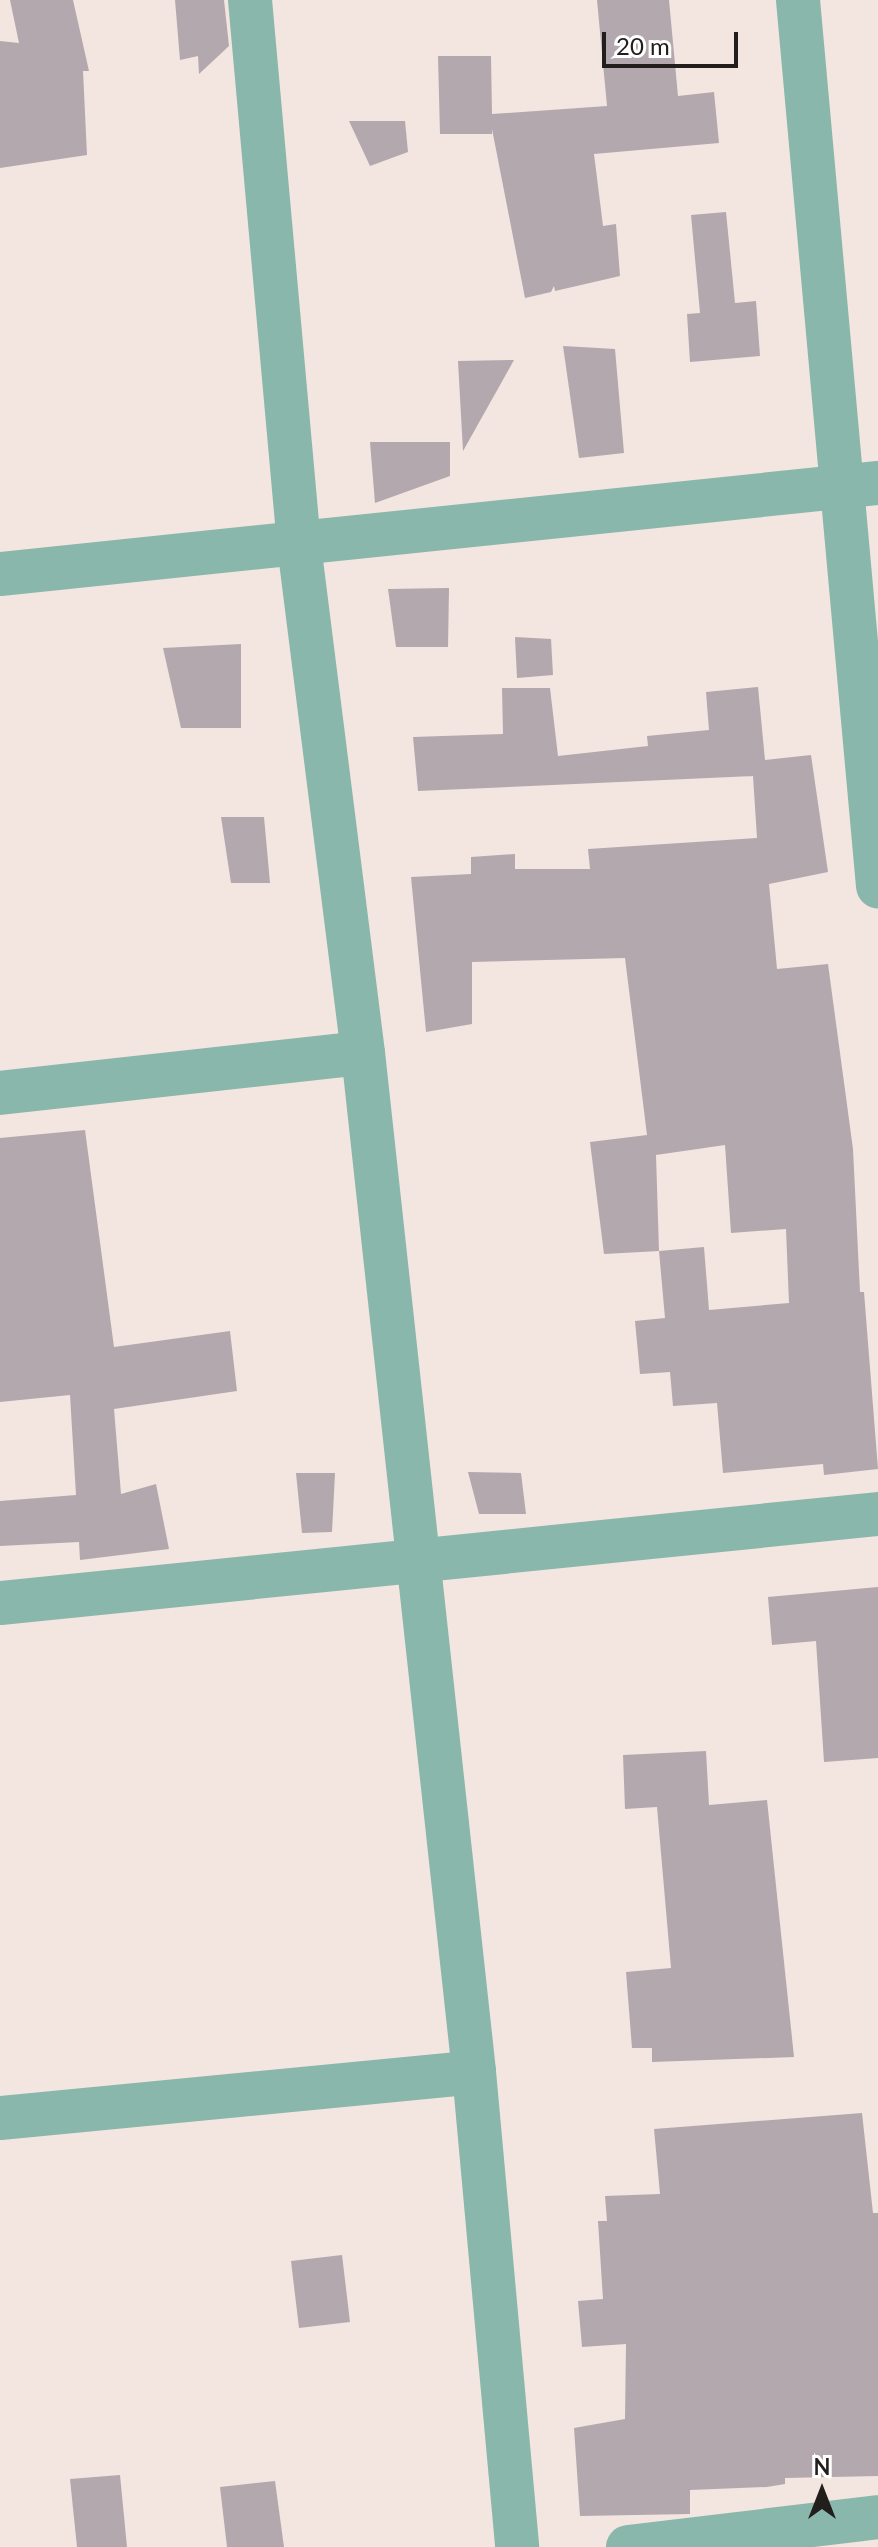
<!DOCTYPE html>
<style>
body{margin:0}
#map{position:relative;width:878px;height:2547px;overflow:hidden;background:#f3e5df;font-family:Lato,sans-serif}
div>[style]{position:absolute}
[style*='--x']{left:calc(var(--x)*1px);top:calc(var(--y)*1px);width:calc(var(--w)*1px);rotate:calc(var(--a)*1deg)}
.building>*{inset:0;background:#b4a8af}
.street>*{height:44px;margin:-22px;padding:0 22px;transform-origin:22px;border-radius:22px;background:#89b7ab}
span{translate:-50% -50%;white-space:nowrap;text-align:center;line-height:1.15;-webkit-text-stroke:6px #fff;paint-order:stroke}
.north{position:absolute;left:782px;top:2451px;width:80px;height:80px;-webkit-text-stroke:6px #fff;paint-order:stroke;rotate:0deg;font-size:22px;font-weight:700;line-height:32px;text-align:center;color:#221e1c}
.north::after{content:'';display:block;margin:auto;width:28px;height:36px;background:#221e1c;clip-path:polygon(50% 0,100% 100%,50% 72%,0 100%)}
.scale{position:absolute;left:602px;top:32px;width:136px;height:36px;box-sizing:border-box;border:4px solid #221e1c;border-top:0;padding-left:10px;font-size:24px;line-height:28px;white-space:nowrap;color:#221e1c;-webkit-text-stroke:6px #fff;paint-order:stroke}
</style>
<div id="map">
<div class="building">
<i style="clip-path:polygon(10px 0,73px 0,89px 71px,83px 71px,87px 155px,0 168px,0 41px,19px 43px)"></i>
<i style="clip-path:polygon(175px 0,224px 0,229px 46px,199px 74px,198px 56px,180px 60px)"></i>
<i style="clip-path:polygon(597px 0,669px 0,678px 96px,714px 92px,719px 143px,594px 154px,603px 226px,616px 224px,620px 276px,555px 291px,554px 286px,551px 292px,525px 298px,492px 129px,492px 134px,440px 134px,438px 56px,491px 56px,492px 114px,607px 106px)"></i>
<i style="clip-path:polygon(349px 121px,405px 121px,408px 152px,370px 166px)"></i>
<i style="clip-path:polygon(726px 212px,735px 303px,756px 301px,760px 356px,690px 362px,687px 314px,700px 313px,691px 215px)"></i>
<i style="clip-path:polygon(563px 346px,615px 349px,624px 453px,579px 458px)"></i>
<i style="clip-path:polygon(514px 360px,463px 451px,458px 361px)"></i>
<i style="clip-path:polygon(370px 442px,450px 442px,450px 476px,375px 503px)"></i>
<i style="clip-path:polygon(449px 588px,448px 647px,396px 647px,388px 589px)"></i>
<i style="clip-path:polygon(515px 637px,551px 639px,553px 675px,517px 678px)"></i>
<i style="clip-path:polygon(241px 644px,241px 728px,181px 728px,163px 648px)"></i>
<i style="clip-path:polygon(evenodd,758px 687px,765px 760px,811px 755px,828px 872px,769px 884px,777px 969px,828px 964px,853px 1149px,860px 1292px,864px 1292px,878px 1469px,824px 1475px,823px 1464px,723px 1473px,717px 1403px,673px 1406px,670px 1372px,640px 1374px,635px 1321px,665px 1318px,659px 1251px,604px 1254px,590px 1142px,647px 1135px,625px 958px,472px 962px,472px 1024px,426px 1032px,411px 877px,471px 874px,471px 857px,515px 854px,515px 869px,590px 869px,588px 849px,757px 838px,753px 776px,418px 791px,413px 737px,503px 734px,502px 688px,550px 688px,558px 756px,648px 746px,647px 736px,709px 730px,706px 692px,758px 687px,725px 1145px,731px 1233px,786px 1229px,789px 1303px,709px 1310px,704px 1247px,659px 1251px,656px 1155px,725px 1145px)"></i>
<i style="clip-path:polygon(221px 817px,264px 817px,270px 883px,231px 883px)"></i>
<i style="clip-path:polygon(85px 1130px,114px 1347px,230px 1331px,237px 1391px,114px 1409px,121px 1494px,156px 1484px,169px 1549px,80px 1560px,79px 1542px,0 1546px,0 1501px,76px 1495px,70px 1395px,0 1402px,0 1138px)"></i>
<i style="clip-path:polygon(468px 1472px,521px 1473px,526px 1514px,479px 1514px)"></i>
<i style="clip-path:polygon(296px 1473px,335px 1473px,332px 1532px,302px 1533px)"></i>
<i style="clip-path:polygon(878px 1587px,878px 1758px,824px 1762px,816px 1641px,772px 1645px,768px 1597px)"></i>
<i style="clip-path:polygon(706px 1751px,709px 1805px,767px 1800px,794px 2057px,652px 2062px,652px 2048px,632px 2048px,626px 1972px,671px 1968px,657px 1807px,625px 1809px,623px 1755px)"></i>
<i style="clip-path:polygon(862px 2113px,873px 2213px,878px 2213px,878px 2476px,785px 2478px,785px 2484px,767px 2487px,690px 2490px,690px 2514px,580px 2516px,574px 2428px,625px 2419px,626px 2344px,582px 2347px,578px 2301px,603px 2299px,598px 2221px,607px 2221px,605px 2196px,660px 2194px,654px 2129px)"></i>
<i style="clip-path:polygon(342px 2255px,350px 2322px,299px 2328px,291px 2261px)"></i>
<i style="clip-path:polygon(120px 2475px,127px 2547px,77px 2547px,70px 2479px)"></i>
<i style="clip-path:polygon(275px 2481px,284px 2547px,227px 2547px,220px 2487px)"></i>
</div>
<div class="street">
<i style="--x:250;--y:0;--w:547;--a:84.86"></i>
<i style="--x:299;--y:545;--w:512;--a:82.82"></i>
<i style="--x:363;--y:1053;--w:1025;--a:83.78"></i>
<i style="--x:474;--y:2072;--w:477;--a:84.8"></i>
<i style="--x:798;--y:0;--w:890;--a:84.84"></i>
<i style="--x:0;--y:574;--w:883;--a:-5.92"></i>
<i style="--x:0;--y:1093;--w:365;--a:-6.3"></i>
<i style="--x:0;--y:1603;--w:882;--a:-5.79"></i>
<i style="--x:0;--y:2118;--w:476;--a:-5.5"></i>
<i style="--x:628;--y:2547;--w:252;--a:-6.8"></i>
</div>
<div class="north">N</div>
<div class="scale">20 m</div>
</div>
